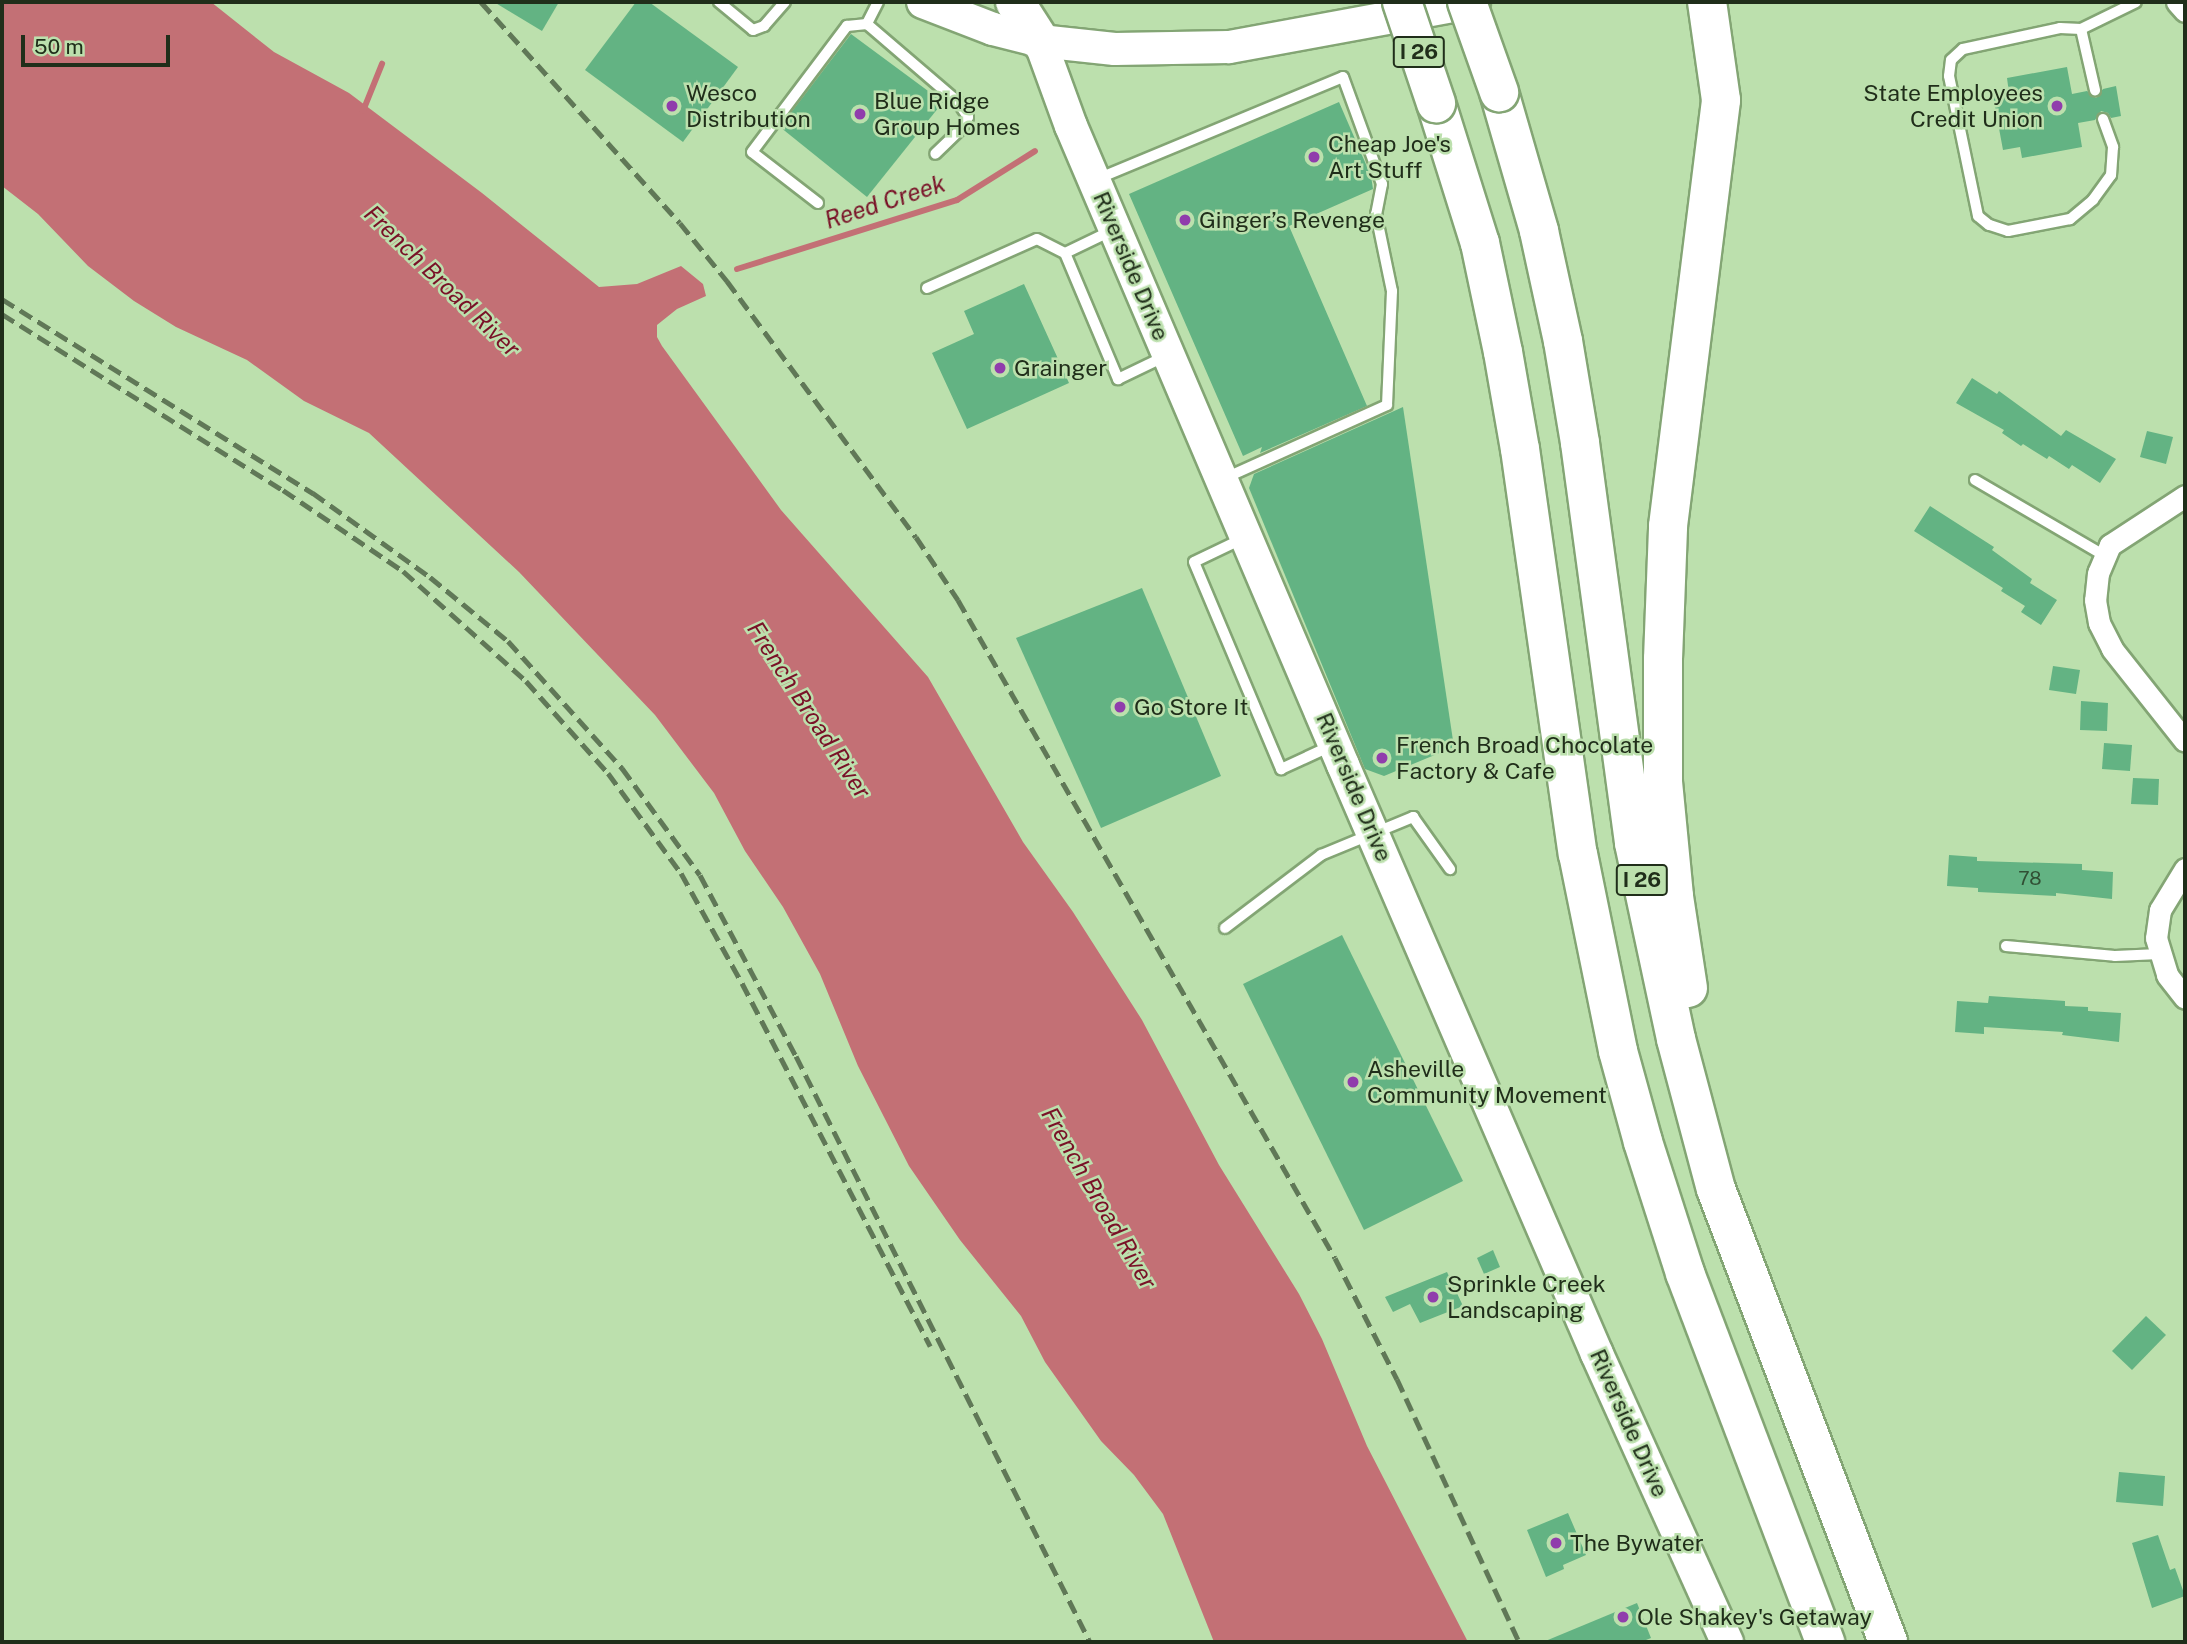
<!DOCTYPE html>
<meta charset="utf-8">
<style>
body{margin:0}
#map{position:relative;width:2187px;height:1644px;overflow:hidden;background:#bce0ad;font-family:"Public Sans",sans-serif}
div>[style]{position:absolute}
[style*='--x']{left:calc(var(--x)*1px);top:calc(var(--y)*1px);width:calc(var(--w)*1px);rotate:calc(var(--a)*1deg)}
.water>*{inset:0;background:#c37075}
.stream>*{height:6px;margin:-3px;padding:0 3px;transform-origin:3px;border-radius:3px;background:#c37075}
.building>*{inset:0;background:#63b383}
.roads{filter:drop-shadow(2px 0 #83a574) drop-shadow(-2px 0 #83a574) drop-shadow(0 2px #83a574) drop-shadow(0 -2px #83a574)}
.service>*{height:10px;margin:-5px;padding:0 5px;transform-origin:5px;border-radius:5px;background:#fff}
.minor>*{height:21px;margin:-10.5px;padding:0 10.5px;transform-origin:10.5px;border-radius:10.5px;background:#fff}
.secondary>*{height:32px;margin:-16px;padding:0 16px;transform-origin:16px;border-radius:16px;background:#fff}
.motorway>*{height:38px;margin:-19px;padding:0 19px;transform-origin:19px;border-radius:19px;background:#fff}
.rail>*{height:5px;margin-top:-2.5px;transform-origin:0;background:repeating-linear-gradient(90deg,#607857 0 14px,transparent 0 21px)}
.bridges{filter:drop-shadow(2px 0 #83a574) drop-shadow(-2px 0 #83a574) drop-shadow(0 2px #83a574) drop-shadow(0 -2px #83a574)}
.motorway-bridge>*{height:38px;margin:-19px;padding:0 19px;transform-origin:19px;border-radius:19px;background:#fff}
.dots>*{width:19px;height:19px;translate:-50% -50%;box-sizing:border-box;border:4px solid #bce0ad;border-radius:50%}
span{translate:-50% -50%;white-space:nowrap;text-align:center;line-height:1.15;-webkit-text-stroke:5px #bce0ad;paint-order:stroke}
.number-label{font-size:19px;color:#314f34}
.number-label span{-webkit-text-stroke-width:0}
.shield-label span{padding:2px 5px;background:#bce0ad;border:2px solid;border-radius:5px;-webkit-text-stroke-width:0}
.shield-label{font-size:21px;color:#202e1a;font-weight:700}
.poi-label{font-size:23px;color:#202e1a}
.left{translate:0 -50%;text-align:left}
.right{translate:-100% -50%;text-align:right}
.street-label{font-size:23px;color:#202e1a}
.water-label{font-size:24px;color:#791127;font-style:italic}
.frame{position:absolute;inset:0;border:4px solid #202e1a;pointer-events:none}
.scale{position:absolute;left:21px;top:35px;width:149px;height:32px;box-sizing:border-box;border:4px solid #202e1a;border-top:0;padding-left:9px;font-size:21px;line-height:24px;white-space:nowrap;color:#202e1a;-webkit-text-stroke:5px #bce0ad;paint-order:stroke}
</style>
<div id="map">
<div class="water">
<i style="clip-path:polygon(2px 2px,211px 2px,274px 52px,349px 93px,482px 193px,599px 287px,637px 284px,681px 266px,703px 284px,706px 296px,677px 309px,657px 325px,657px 337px,662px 346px,781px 510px,928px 677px,1023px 842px,1073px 912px,1142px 1020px,1219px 1165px,1299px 1294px,1322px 1339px,1367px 1446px,1468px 1642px,1214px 1642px,1163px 1514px,1134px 1475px,1101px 1441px,1045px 1362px,1021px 1316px,960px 1240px,909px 1166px,858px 1066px,820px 974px,783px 907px,745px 851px,714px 793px,655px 715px,519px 572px,369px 433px,304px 401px,247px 360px,176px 327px,134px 301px,88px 266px,38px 214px,2px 186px)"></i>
</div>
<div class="stream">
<i style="--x:363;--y:111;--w:51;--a:-68"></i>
<i style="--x:737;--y:269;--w:231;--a:-17.4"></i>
<i style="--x:957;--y:200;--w:92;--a:-32.1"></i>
</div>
<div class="building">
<i style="clip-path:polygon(494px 2px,559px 2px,542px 31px)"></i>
<i style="clip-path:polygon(636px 2px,649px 2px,738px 67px,683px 142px,585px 70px)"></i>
<i style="clip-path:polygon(851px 34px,943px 102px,867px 197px,780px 127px)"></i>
<i style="clip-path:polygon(2067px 67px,2072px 94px,2087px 91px,2096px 98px,2103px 89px,2116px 86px,2121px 116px,2111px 118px,2108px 113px,2101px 111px,2095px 120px,2078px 123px,2082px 147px,2022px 158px,2020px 147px,2003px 150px,1993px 96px,2009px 93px,2007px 78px)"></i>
<i style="clip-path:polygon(1339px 102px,1371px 176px,1373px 189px,1289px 226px,1367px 406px,1260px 453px,1262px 447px,1243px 456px,1129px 194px)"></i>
<i style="clip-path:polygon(1024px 284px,1069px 383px,967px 429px,932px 353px,974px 334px,964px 311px)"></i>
<i style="clip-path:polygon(1972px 378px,1997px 394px,1999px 391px,2061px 436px,2066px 430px,2116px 459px,2100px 483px,2072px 465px,2069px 469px,2049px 456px,2047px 459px,2023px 444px,2021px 446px,2002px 433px,2004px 430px,1956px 403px)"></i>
<i style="clip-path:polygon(1403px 407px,1454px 747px,1384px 776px,1365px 769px,1249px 488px,1254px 474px)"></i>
<i style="clip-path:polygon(2147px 431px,2173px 437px,2166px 464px,2140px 457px)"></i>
<i style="clip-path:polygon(1930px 506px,1994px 547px,1992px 550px,2032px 579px,2030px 583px,2057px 600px,2041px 625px,2021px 612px,2025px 606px,2001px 591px,2003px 588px,1914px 531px)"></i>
<i style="clip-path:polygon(1142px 588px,1221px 776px,1101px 828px,1016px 638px)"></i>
<i style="clip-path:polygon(2053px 666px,2080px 670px,2076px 694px,2049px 690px)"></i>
<i style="clip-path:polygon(2081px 701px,2108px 703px,2107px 731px,2080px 730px)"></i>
<i style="clip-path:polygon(2104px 743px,2132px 745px,2130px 771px,2102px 769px)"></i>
<i style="clip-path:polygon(2133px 778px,2159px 779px,2158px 805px,2131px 804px)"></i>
<i style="clip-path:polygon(1949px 855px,1977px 857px,1977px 861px,2082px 864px,2082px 870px,2113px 872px,2112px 899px,2056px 893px,2056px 896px,1978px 892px,1978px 888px,1947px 886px)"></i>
<i style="clip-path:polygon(1342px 935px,1463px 1181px,1364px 1230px,1243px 984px)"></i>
<i style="clip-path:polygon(1989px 996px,2065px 1001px,2065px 1006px,2088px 1007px,2088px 1011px,2121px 1013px,2119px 1042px,2062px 1035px,2063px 1032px,1984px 1027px,1984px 1034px,1955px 1032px,1957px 1001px,1988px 1003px)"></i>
<i style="clip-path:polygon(1493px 1250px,1500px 1267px,1484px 1274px,1477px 1258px)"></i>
<i style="clip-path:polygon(1447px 1272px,1463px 1306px,1420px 1323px,1410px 1304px,1393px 1312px,1385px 1297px)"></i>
<i style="clip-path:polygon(2146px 1316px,2166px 1335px,2132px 1370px,2112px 1351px)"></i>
<i style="clip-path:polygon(2119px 1472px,2165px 1476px,2163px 1506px,2116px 1502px)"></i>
<i style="clip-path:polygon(1568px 1513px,1586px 1555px,1563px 1565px,1564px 1569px,1546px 1577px,1527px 1530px)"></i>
<i style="clip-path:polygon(2158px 1535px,2170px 1570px,2175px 1568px,2185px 1596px,2152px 1608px,2132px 1543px)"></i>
<i style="clip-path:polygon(1637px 1603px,1651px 1638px,1641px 1642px,1543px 1642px)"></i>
</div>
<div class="roads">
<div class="service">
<i style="--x:719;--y:2;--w:44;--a:39.5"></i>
<i style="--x:753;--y:30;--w:12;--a:-20"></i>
<i style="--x:764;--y:26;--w:32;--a:-49"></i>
<i style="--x:878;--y:2;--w:25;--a:117"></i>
<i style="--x:867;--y:24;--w:120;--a:40.6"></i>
<i style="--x:958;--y:102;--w:18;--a:56"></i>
<i style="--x:968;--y:117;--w:13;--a:119"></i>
<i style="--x:962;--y:128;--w:37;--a:136"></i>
<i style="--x:2081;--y:29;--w:63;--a:77.1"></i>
<i style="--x:2103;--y:119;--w:30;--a:70"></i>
<i style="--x:2113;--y:147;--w:28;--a:94"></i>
<i style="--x:2111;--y:175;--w:31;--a:126"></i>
<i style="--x:2093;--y:200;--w:30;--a:140"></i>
<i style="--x:2070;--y:219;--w:63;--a:169"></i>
<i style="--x:2008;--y:231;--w:20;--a:-162"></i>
<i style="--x:1989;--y:225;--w:14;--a:-141"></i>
<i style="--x:1978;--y:216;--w:143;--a:-101.7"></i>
<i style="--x:1949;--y:76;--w:16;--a:-83"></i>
<i style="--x:1951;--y:60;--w:16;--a:-43"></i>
<i style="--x:1963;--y:49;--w:99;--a:-12.2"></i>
<i style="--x:2060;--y:28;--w:21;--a:3"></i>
<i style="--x:2081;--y:29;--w:61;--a:-26.1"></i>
<i style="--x:1097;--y:179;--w:266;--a:-22.5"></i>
<i style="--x:1343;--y:77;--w:114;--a:70"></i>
<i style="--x:1382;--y:184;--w:31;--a:101"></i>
<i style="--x:1376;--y:214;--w:79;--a:78.3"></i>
<i style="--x:1392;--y:291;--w:114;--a:92.5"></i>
<i style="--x:1387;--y:405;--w:178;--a:155.7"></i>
<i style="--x:818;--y:203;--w:83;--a:-142.3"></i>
<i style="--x:752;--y:152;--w:158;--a:-53"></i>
<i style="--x:847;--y:26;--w:20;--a:-6"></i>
<i style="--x:1113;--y:230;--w:53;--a:154.4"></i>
<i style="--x:1065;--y:253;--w:137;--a:67.2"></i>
<i style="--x:1118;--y:379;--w:53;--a:-25.6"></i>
<i style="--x:927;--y:288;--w:120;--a:-24"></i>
<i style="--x:1037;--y:239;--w:31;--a:27"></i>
<i style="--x:1975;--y:480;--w:151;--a:30.3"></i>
<i style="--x:1244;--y:538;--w:55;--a:154.4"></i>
<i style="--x:1194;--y:562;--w:225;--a:67.2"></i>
<i style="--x:1281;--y:769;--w:57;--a:-24.8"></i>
<i style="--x:1225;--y:928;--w:121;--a:-37.2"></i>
<i style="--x:1321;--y:855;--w:100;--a:-22.4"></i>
<i style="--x:1413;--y:817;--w:64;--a:54.6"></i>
<i style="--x:2006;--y:946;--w:109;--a:5.2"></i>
<i style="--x:2115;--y:956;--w:44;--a:-2.6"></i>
</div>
<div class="minor">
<i style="--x:2177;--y:2;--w:12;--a:48"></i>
<i style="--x:2185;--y:496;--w:90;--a:146.8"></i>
<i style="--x:2110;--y:545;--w:30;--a:113"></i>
<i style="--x:2098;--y:573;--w:27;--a:96"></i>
<i style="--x:2095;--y:600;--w:23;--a:80"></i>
<i style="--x:2099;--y:623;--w:29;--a:63"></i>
<i style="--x:2112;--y:649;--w:117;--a:51.6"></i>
<i style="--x:2185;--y:869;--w:48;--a:121.4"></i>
<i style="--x:2160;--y:910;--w:28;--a:98"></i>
<i style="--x:2156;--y:938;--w:39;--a:73"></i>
<i style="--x:2167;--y:975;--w:29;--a:52"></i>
</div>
<div class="secondary">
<i style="--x:923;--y:2;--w:75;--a:21.1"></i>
<i style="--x:993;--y:29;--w:49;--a:14.3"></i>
<i style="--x:1040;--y:41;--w:75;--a:6.1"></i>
<i style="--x:1115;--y:49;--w:114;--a:-1"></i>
<i style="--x:1229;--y:47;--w:249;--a:-10.4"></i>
<i style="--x:1040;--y:41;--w:90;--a:70"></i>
<i style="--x:1071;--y:126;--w:694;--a:66.94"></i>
<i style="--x:1343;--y:765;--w:641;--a:66.67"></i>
<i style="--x:1597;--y:1354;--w:316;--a:65.7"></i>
</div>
<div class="motorway">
<i style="--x:1015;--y:2;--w:46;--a:57.3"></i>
<i style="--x:1499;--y:92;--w:145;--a:73.9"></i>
<i style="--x:1539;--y:231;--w:113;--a:77.7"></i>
<i style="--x:1563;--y:341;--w:103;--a:80.5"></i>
<i style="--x:1580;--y:443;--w:404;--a:82.3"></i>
<i style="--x:1634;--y:843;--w:200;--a:77.9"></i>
<i style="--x:1676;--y:1039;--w:155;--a:75.1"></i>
<i style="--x:1716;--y:1189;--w:485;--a:69.2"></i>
<i style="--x:1436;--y:103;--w:147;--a:72.6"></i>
<i style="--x:1480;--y:243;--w:111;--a:78.1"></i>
<i style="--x:1503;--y:352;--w:98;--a:80.1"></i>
<i style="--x:1520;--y:449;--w:409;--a:81.9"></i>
<i style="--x:1578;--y:854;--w:201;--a:78.5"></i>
<i style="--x:1618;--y:1051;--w:94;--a:74.6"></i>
<i style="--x:1643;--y:1142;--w:138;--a:72.2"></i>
<i style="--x:1685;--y:1273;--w:395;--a:69.2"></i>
<i style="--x:1688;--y:988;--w:93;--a:-98.7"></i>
<i style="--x:1674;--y:896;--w:115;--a:-95.5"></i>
<i style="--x:1663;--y:782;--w:123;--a:-90"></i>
<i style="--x:1663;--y:659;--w:133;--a:-87.8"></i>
<i style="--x:1668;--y:526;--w:429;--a:-82.9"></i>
<i style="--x:1721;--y:100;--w:99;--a:-98.1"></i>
</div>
</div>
<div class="rail">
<i style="--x:481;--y:2;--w:297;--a:48"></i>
<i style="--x:680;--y:223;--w:75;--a:51"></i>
<i style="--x:727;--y:281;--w:318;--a:53.6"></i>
<i style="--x:916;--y:537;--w:76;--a:56.3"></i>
<i style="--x:958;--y:600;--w:758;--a:60.19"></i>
<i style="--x:1335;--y:1258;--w:136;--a:62.9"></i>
<i style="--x:1397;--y:1379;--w:290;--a:65.1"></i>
<i style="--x:2;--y:299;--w:367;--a:32"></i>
<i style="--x:313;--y:493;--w:144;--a:35.7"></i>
<i style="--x:430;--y:577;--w:101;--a:39.4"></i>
<i style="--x:508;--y:641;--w:171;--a:48.1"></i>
<i style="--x:622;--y:768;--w:132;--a:53.9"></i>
<i style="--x:700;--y:875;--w:205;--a:62.1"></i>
<i style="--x:796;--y:1056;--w:656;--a:63.36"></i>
<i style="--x:2;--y:314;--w:332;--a:32.1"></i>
<i style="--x:283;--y:490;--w:145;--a:34"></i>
<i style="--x:403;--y:571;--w:165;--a:41.8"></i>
<i style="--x:526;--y:681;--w:123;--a:48.3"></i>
<i style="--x:608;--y:773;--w:124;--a:53.9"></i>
<i style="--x:681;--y:873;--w:126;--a:61"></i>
<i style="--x:742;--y:983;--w:409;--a:62.6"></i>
</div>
<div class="bridges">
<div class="motorway-bridge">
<i style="--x:1402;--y:2;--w:107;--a:71.4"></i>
<i style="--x:1467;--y:2;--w:96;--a:70.4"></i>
</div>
</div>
<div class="dots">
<i style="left:672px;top:106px;background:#903dac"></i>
<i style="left:2057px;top:106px;background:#903dac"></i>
<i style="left:860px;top:114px;background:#903dac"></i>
<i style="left:1314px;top:157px;background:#903dac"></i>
<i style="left:1185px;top:220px;background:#903dac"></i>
<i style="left:1000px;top:368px;background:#903dac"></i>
<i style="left:1120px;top:707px;background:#903dac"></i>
<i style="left:1382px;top:758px;background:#903dac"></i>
<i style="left:1353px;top:1082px;background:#903dac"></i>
<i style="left:1433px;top:1297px;background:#903dac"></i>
<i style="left:1556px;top:1543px;background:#903dac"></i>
<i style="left:1623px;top:1617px;background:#903dac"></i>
</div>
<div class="number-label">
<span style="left:2030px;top:879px">78</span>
</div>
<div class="shield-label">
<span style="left:1419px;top:52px">I 26</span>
<span style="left:1642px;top:880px">I 26</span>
</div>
<div class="poi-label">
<span class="left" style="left:686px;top:106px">Wesco<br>Distribution</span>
<span class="right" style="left:2043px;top:106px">State Employees<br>Credit Union</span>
<span class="left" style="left:874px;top:114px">Blue Ridge<br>Group Homes</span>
<span class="left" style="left:1328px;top:157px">Cheap Joe's<br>Art Stuff</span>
<span class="left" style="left:1199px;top:220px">Ginger’s Revenge</span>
<span class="left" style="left:1014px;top:368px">Grainger</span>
<span class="left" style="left:1134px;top:707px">Go Store It</span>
<span class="left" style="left:1396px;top:758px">French Broad Chocolate<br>Factory &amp; Cafe</span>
<span class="left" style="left:1367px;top:1082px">Asheville<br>Community Movement</span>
<span class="left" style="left:1447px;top:1297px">Sprinkle Creek<br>Landscaping</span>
<span class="left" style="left:1570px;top:1543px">The Bywater</span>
<span class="left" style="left:1637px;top:1617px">Ole Shakey's Getaway</span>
</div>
<div class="street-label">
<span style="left:1131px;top:266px;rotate:67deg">Riverside Drive</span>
<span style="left:1354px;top:787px;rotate:67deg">Riverside Drive</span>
<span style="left:1629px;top:1423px;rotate:66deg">Riverside Drive</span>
</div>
<div class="water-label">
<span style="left:885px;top:202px;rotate:-18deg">Reed Creek</span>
<span style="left:442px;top:281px;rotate:44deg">French Broad River</span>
<span style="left:809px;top:710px;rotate:57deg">French Broad River</span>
<span style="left:1099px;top:1198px;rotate:60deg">French Broad River</span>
</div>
<div class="frame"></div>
<div class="scale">50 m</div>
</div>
